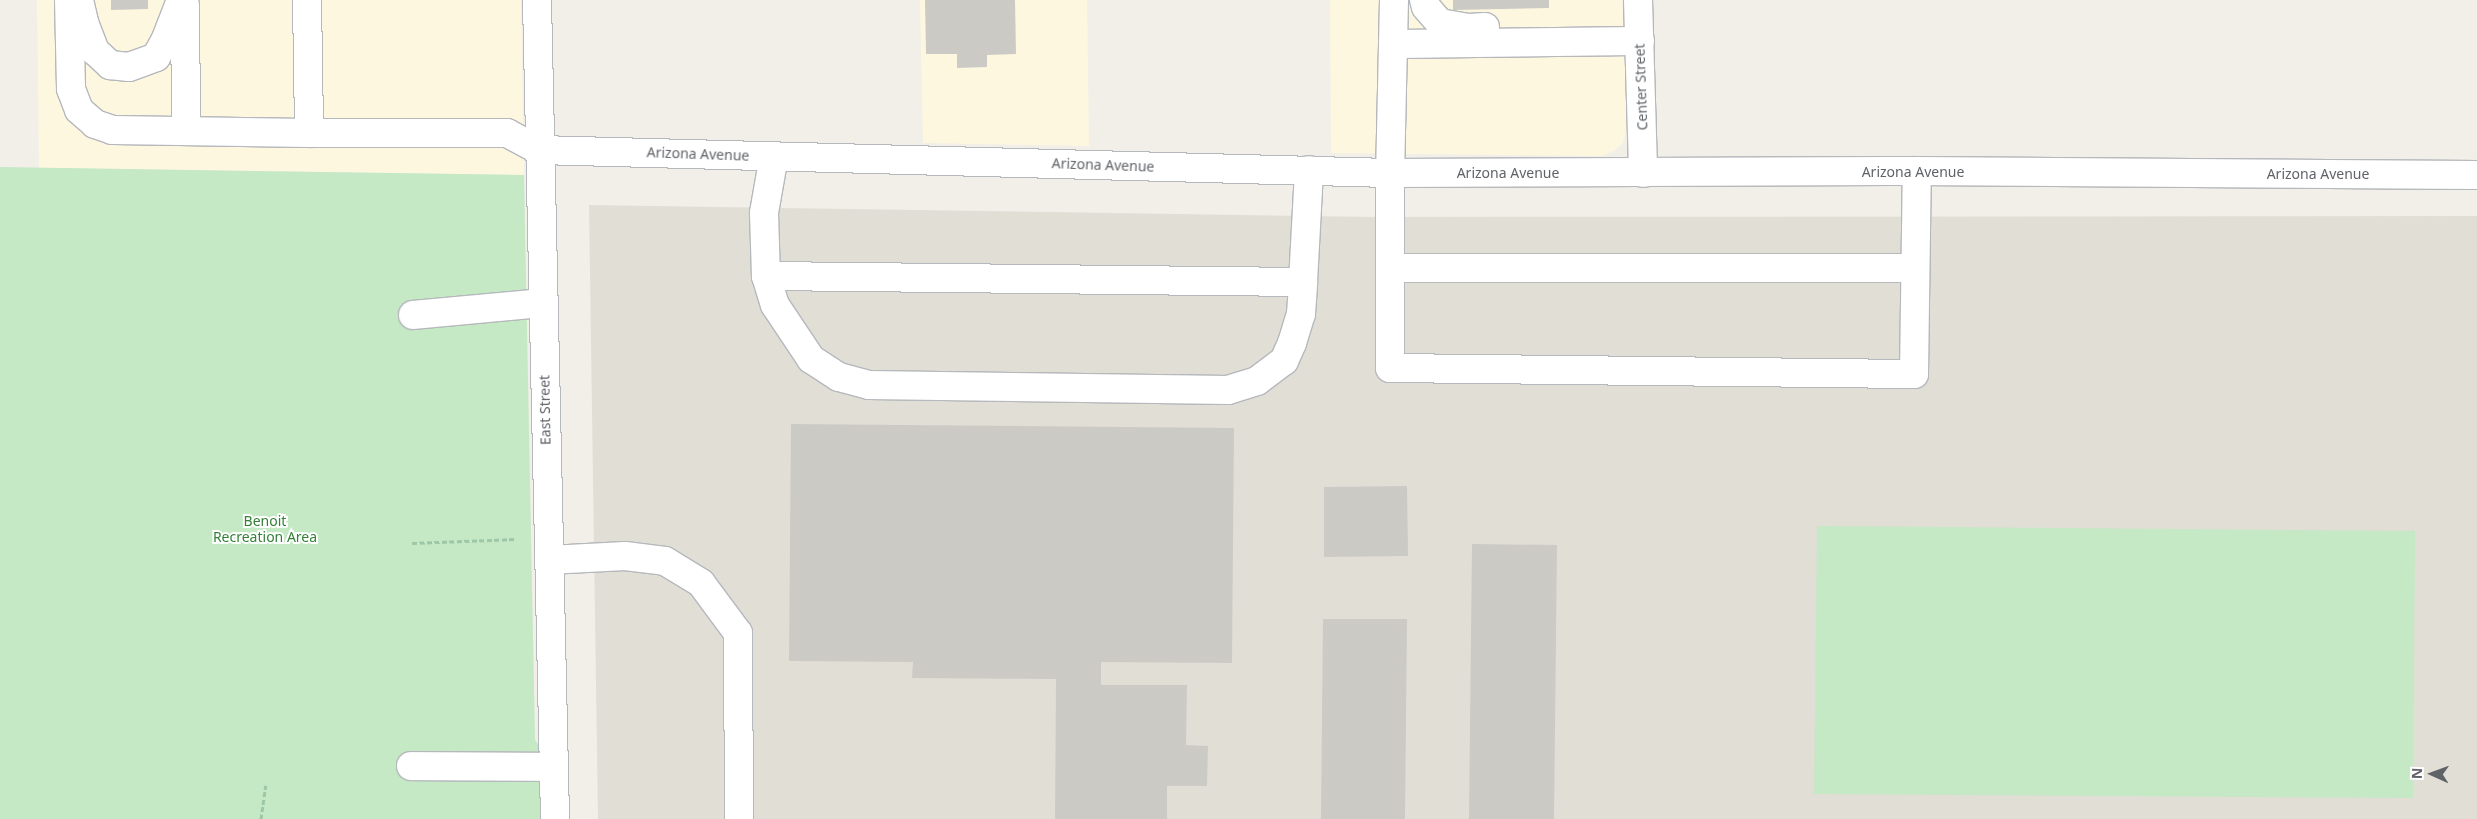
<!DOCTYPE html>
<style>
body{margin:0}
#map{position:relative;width:2477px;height:819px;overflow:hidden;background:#f1efe8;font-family:"Noto Sans",sans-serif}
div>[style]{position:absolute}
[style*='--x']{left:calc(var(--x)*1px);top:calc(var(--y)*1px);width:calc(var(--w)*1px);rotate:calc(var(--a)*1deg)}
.commercial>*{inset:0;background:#fef7e0}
.education>*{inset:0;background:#e1ded6}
.green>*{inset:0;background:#c5e8c5}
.building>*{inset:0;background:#cccac5}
.path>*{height:3px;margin-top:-1.5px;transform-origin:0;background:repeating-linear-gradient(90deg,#9cc7a9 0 5px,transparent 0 7.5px)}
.roads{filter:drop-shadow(1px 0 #b5b8bc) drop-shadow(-1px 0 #b5b8bc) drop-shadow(0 1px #b5b8bc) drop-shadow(0 -1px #b5b8bc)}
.minor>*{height:28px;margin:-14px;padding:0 14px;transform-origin:14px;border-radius:14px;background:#fff}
span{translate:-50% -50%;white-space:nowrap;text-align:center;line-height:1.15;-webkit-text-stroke:4px #fff;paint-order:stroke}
.street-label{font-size:14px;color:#5f6368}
.park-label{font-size:14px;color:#348238}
.north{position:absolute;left:2407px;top:749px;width:50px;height:50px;-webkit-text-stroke:4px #fff;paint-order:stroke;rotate:272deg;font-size:14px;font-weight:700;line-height:20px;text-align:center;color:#5f6368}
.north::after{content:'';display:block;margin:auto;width:18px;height:22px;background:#5f6368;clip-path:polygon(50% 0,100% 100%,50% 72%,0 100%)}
</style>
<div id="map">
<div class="commercial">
<i style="clip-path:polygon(37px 0,521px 0,524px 175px,39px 168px)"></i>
<i style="clip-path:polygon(920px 0,1087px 0,1089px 146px,923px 143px)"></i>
<i style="clip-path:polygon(1330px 0,1622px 0,1628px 122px,1623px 143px,1615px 150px,1603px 156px,1331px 153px)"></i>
</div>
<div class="education">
<i style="clip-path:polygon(589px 205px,1374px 217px,2477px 216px,2477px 819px,598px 819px)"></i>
</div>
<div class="green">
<i style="clip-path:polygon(0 167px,524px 175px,535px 740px,554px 767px,555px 819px,0 819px)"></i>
<i style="clip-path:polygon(1817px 526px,2415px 531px,2413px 798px,1814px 794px)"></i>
</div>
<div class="building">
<i style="clip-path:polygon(111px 0,148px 0,148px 9px,111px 10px)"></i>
<i style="clip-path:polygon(925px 0,1015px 0,1016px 54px,987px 55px,987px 67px,957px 68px,957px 54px,926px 54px)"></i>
<i style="clip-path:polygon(1453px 0,1549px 0,1549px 8px,1453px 10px)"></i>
<i style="clip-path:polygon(791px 424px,1234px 428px,1232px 663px,1101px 662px,1101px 685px,1187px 685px,1186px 745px,1208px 746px,1207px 786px,1167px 786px,1167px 819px,1055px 819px,1056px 679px,912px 678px,913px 662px,789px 661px)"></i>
<i style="clip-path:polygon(1407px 486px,1408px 556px,1324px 557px,1324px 487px)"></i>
<i style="clip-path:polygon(1472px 544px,1557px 545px,1554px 819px,1469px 819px)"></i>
<i style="clip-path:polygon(1323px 619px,1407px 619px,1405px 819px,1321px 819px)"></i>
</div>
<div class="path">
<i style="--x:412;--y:543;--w:105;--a:-2.2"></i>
<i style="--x:261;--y:819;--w:34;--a:-82"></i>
</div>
<div class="roads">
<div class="minor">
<i style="--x:69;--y:0;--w:89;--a:88.7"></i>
<i style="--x:71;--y:89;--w:22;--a:69"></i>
<i style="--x:79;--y:110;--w:21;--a:41"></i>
<i style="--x:95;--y:124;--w:18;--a:19"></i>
<i style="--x:112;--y:130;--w:197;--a:0.9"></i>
<i style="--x:79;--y:0;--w:26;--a:77"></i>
<i style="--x:85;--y:25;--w:28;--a:69"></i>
<i style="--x:95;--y:51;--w:21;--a:43"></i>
<i style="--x:110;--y:65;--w:19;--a:6"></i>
<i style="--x:129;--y:67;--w:29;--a:-20"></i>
<i style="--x:156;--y:57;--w:18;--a:-61"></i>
<i style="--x:165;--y:41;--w:44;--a:-68.7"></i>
<i style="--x:307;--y:0;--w:133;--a:89.1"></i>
<i style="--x:309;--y:133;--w:198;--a:0"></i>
<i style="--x:507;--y:133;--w:36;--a:28"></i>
<i style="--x:539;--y:150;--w:851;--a:1.55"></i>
<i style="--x:1390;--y:173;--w:527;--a:-0.22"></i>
<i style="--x:1917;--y:171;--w:560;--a:0.41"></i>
<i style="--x:537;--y:0;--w:819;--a:88.74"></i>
<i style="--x:1394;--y:0;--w:173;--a:91.3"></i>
<i style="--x:1390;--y:173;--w:195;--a:90"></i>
<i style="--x:1390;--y:368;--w:524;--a:0.66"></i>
<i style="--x:1914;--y:374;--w:203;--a:-89.2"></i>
<i style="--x:1424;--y:0;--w:7;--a:74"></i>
<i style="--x:1426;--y:7;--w:21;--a:49"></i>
<i style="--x:1440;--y:23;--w:29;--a:10"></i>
<i style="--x:1469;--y:28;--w:16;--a:-4"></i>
<i style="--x:1638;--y:0;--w:173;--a:88.3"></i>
<i style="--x:185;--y:5;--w:126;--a:89.5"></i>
<i style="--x:1394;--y:44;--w:246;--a:-0.7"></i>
<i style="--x:774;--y:156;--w:58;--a:100"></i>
<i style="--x:764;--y:213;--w:63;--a:88.2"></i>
<i style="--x:766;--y:276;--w:537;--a:0.64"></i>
<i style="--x:1303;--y:282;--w:112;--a:-86.9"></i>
<i style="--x:1390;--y:268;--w:525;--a:0"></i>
<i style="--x:766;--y:276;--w:30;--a:73"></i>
<i style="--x:775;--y:305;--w:65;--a:56.3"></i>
<i style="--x:811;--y:359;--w:33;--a:33"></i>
<i style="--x:839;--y:377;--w:31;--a:15"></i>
<i style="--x:869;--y:385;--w:359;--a:0.8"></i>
<i style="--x:1228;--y:390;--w:30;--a:-17"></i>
<i style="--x:1257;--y:381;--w:34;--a:-37"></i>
<i style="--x:1284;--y:361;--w:20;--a:-66"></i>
<i style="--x:1292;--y:343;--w:30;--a:-73"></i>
<i style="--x:1301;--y:314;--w:32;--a:-86"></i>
<i style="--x:413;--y:315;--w:131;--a:-5.3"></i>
<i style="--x:549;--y:560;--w:76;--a:-3"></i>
<i style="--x:625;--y:556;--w:40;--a:7.1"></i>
<i style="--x:665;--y:561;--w:42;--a:31.4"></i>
<i style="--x:701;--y:583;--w:62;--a:53.5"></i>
<i style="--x:738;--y:633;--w:186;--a:89.7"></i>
<i style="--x:411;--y:766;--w:143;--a:0.4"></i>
</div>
</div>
<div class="street-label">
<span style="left:1641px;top:87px;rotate:-92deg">Center Street</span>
<span style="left:698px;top:154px;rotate:2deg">Arizona Avenue</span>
<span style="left:1103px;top:165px;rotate:2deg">Arizona Avenue</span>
<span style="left:1913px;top:172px">Arizona Avenue</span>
<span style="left:1508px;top:173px">Arizona Avenue</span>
<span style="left:2318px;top:174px">Arizona Avenue</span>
<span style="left:545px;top:410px;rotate:-91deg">East Street</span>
</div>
<div class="park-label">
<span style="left:265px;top:529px">Benoit<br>Recreation Area</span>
</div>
<div class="north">N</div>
</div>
